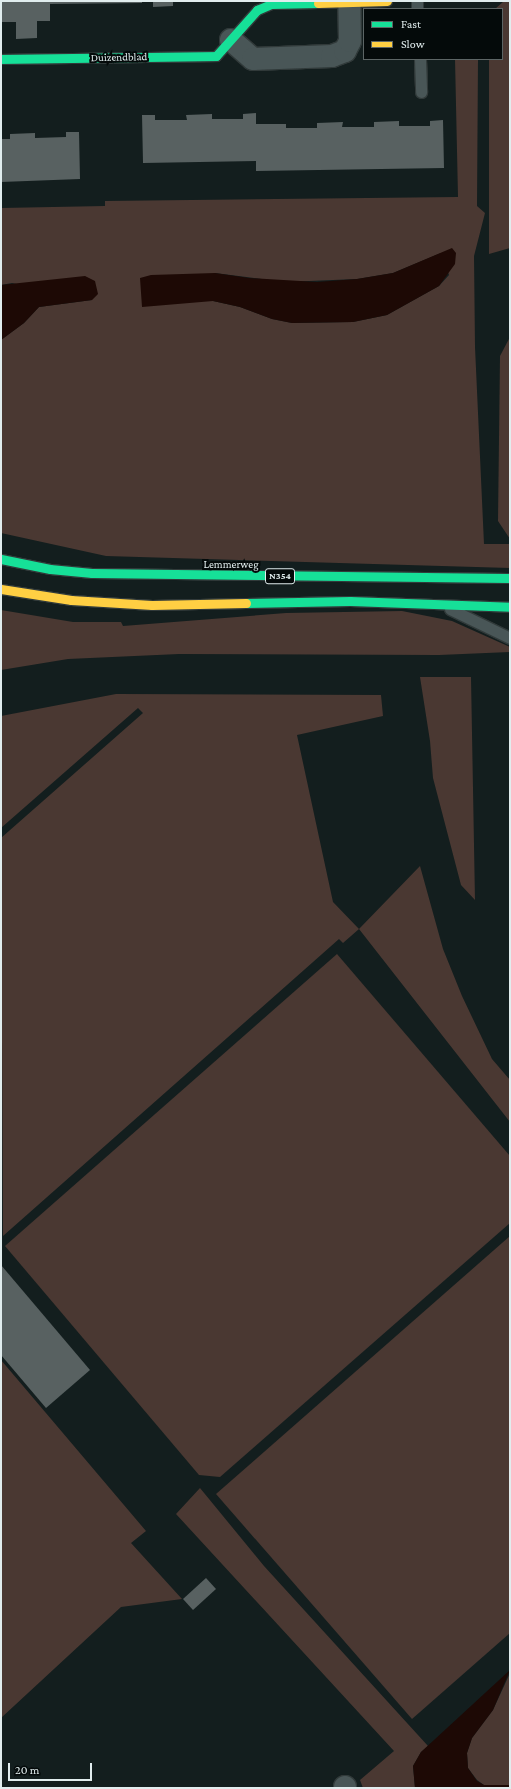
<!DOCTYPE html>
<style>
body{margin:0}
#map{position:relative;width:511px;height:1789px;overflow:hidden;background:#131e1e;font-family:"Crimson Pro",serif}
div>[style]{position:absolute}
[style*='--x']{left:calc(var(--x)*1px);top:calc(var(--y)*1px);width:calc(var(--w)*1px);rotate:calc(var(--a)*1deg)}
.green>*{inset:0;background:#4a3832}
.water>*{inset:0;background:#1d0905}
.building>*{inset:0;background:#586161}
.roads{filter:drop-shadow(1px 0 #313a3a) drop-shadow(-1px 0 #313a3a) drop-shadow(0 1px #313a3a) drop-shadow(0 -1px #313a3a)}
.lane>*{height:11px;margin:-5.5px;padding:0 5.5px;transform-origin:5.5px;border-radius:5.5px;background:#495657}
.street>*{height:22px;margin:-11px;padding:0 11px;transform-origin:11px;border-radius:11px;background:#495657}
.fast>*{height:9px;margin:-4.5px;padding:0 4.5px;transform-origin:4.5px;border-radius:4.5px;background:#16e098}
.slow>*{height:9px;margin:-4.5px;padding:0 4.5px;transform-origin:4.5px;border-radius:4.5px;background:#ffcf43}
span{translate:-50% -50%;white-space:nowrap;text-align:center;line-height:1.15;-webkit-text-stroke:4px #040a0a;paint-order:stroke}
.shield-label span{padding:1px 3px;background:#040a0a;border:1px solid;border-radius:3px;-webkit-text-stroke-width:0}
.shield-label{font-size:10px;color:#e1edee;font-weight:700}
.street-label{font-size:11px;color:#e1edee}
.frame{position:absolute;inset:0;border:2px solid #e1edee;pointer-events:none}
.legend{position:absolute;left:363px;top:8px;width:140px;height:52px;box-sizing:border-box;background:#040a0a;border:1px solid #5c6565;margin:0;padding:5px 7px;list-style:none;font-size:12px;color:#e1edee}
.legend li{display:flex;align-items:center;gap:8px;height:20px}
.legend b{width:20px;border:1px solid #5c6565}
.scale{position:absolute;left:8px;top:1763px;width:84px;height:18px;box-sizing:border-box;border:2px solid #e1edee;border-top:0;padding-left:5px;font-size:12px;line-height:14px;white-space:nowrap;color:#e1edee;-webkit-text-stroke:3px #040a0a;paint-order:stroke}
</style>
<div id="map">
<div class="green">
<i style="clip-path:polygon(504px 1px,510px 1px,510px 248px,489px 254px,489px 59px,502px 59px,502px 9px,495px 9px)"></i>
<i style="clip-path:polygon(evenodd,455px 59px,478px 59px,477px 206px,485px 213px,474px 256px,475px 347px,484px 544px,510px 544px,510px 568px,106px 556px,1px 533px,1px 340px,24px 323px,39px 307px,92px 300px,12px 283px,1px 285px,1px 208px,105px 206px,105px 201px,458px 197px,455px 59px,441px 253px,449px 275px,439px 286px,387px 315px,353px 322px,292px 323px,272px 319px,240px 307px,213px 301px,215px 273px,285px 282px,357px 279px,393px 273px,441px 253px)"></i>
<i style="clip-path:polygon(510px 337px,510px 539px,498px 521px,500px 356px)"></i>
<i style="clip-path:polygon(1px 610px,73px 622px,121px 622px,123px 626px,286px 613px,402px 611px,452px 621px,510px 647px,510px 652px,439px 655px,179px 654px,68px 659px,1px 670px)"></i>
<i style="clip-path:polygon(420px 677px,471px 677px,475px 900px,461px 885px,433px 778px,430px 741px)"></i>
<i style="clip-path:polygon(116px 694px,381px 695px,383px 716px,297px 735px,333px 902px,359px 929px,420px 866px,443px 949px,462px 996px,492px 1059px,510px 1080px,510px 1122px,359px 929px,343px 943px,339px 939px,3px 1236px,1px 838px,143px 713px,138px 708px,1px 828px,1px 716px)"></i>
<i style="clip-path:polygon(337px 954px,510px 1156px,510px 1223px,220px 1477px,199px 1475px,5px 1246px)"></i>
<i style="clip-path:polygon(510px 1236px,510px 1633px,412px 1719px,216px 1494px)"></i>
<i style="clip-path:polygon(1px 1360px,146px 1531px,131px 1543px,182px 1599px,121px 1607px,1px 1718px)"></i>
<i style="clip-path:polygon(200px 1488px,264px 1566px,428px 1746px,421px 1752px,413px 1766px,415px 1788px,363px 1788px,360px 1780px,394px 1751px,176px 1514px)"></i>
<i style="clip-path:polygon(510px 1673px,510px 1785px,484px 1785px,477px 1780px,468px 1768px,467px 1753px,472px 1738px,493px 1710px)"></i>
</div>
<div class="water">
<i style="clip-path:polygon(452px 248px,456px 253px,455px 264px,439px 286px,387px 315px,353px 322px,292px 323px,272px 319px,240px 307px,213px 301px,142px 307px,140px 278px,151px 275px,215px 273px,249px 278px,317px 282px,357px 279px,393px 273px)"></i>
<i style="clip-path:polygon(85px 276px,95px 281px,98px 294px,92px 300px,39px 307px,24px 323px,1px 340px,1px 285px)"></i>
<i style="clip-path:polygon(510px 1670px,493px 1710px,472px 1738px,467px 1753px,468px 1768px,477px 1781px,484px 1785px,510px 1785px,510px 1788px,415px 1788px,413px 1766px,421px 1752px)"></i>
</div>
<div class="building">
<i style="clip-path:polygon(1px 1px,142px 1px,142px 3px,50px 4px,50px 21px,37px 21px,37px 38px,16px 39px,16px 22px,1px 22px)"></i>
<i style="clip-path:polygon(153px 1px,173px 1px,173px 6px,153px 7px)"></i>
<i style="clip-path:polygon(256px 113px,256px 124px,286px 124px,286px 128px,317px 128px,317px 123px,343px 122px,342px 127px,374px 127px,374px 122px,399px 121px,399px 126px,430px 126px,430px 121px,443px 120px,444px 168px,256px 171px,256px 161px,143px 163px,142px 115px,155px 115px,155px 120px,187px 120px,186px 115px,212px 114px,212px 119px,243px 119px,243px 114px)"></i>
<i style="clip-path:polygon(66px 132px,79px 132px,80px 179px,1px 182px,1px 139px,10px 139px,10px 134px,35px 133px,35px 138px,66px 137px)"></i>
<i style="clip-path:polygon(1px 1265px,90px 1370px,46px 1408px,1px 1355px)"></i>
<i style="clip-path:polygon(206px 1578px,216px 1589px,193px 1610px,183px 1599px)"></i>
</div>
<div class="roads">
<div class="lane">
<i style="--x:417;--y:1;--w:8;--a:90"></i>
<i style="--x:420;--y:59;--w:33;--a:88"></i>
<i style="--x:450;--y:609;--w:67;--a:25.8"></i>
</div>
<div class="street">
<i style="--x:231;--y:40;--w:29;--a:41"></i>
<i style="--x:253;--y:59;--w:79;--a:-2.2"></i>
<i style="--x:332;--y:56;--w:14;--a:-21"></i>
<i style="--x:345;--y:51;--w:11;--a:-63"></i>
<i style="--x:350;--y:41;--w:39;--a:-91"></i>
<i style="--x:345;--y:1787;--w:1;--a:90"></i>
</div>
<div class="fast">
<i style="--x:1;--y:59;--w:215;--a:-0.8"></i>
<i style="--x:216;--y:56;--w:62;--a:-48.3"></i>
<i style="--x:257;--y:10;--w:15;--a:-23"></i>
<i style="--x:271;--y:4;--w:47;--a:-1.2"></i>
<i style="--x:1;--y:559;--w:50;--a:11.5"></i>
<i style="--x:50;--y:569;--w:42;--a:5.4"></i>
<i style="--x:92;--y:573;--w:418;--a:0.7"></i>
<i style="--x:246;--y:603;--w:104;--a:-1.1"></i>
<i style="--x:350;--y:601;--w:160;--a:2.1"></i>
</div>
<div class="slow">
<i style="--x:318;--y:3;--w:69;--a:-1.7"></i>
<i style="--x:1;--y:589;--w:71;--a:8.9"></i>
<i style="--x:71;--y:600;--w:81;--a:3.5"></i>
<i style="--x:152;--y:605;--w:94;--a:-1.2"></i>
</div>
</div>
<div class="shield-label">
<span style="left:280px;top:576px">N354</span>
</div>
<div class="street-label">
<span style="left:119px;top:57px;rotate:-1deg">Duizendblad</span>
<span style="left:231px;top:564px">Lemmerweg</span>
</div>
<div class="frame"></div>
<ul class="legend">
<li><b style="height:5px;background:#16e098"></b>Fast</li>
<li><b style="height:5px;background:#ffcf43"></b>Slow</li>
</ul>
<div class="scale">20 m</div>
</div>
